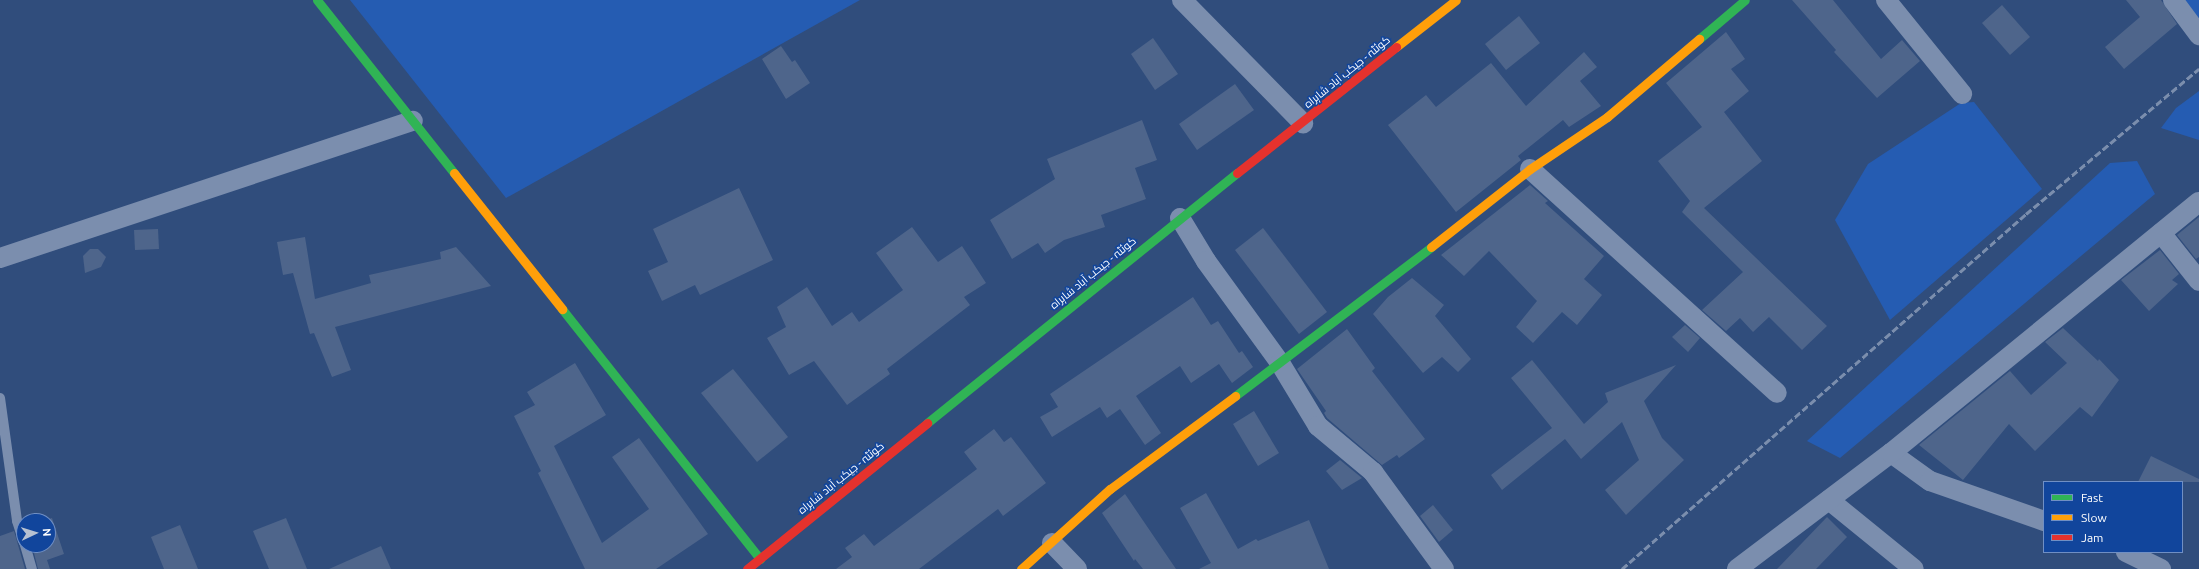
<!DOCTYPE html>
<meta charset="utf-8">
<style>
body{margin:0}
#map{position:relative;width:2199px;height:569px;overflow:hidden;background:#304d7c;font-family:Ubuntu,Cairo,sans-serif}
div>[style]{position:absolute}
[style*='--x']{left:calc(var(--x)*1px);top:calc(var(--y)*1px);width:calc(var(--w)*1px);rotate:calc(var(--a)*1deg)}
.green>*{inset:0;background:#255cb2}
.building>*{inset:0;background:#4e658b}
.lane>*{height:10px;margin:-5px;padding:0 5px;transform-origin:5px;border-radius:5px;background:#7b8eae}
.street>*{height:20px;margin:-10px;padding:0 10px;transform-origin:10px;border-radius:10px;background:#7b8eae}
.fast>*{height:9px;margin:-4.5px;padding:0 4.5px;transform-origin:4.5px;border-radius:4.5px;background:#30b455}
.slow>*{height:9px;margin:-4.5px;padding:0 4.5px;transform-origin:4.5px;border-radius:4.5px;background:#ff9f0a}
.jam>*{height:9px;margin:-4.5px;padding:0 4.5px;transform-origin:4.5px;border-radius:4.5px;background:#e5322d}
.rail>*{height:3px;margin-top:-1.5px;transform-origin:0;background:repeating-linear-gradient(90deg,#7b8ead 0 7px,transparent 0 10px)}
span{translate:-50% -50%;white-space:nowrap;text-align:center;line-height:1.15;-webkit-text-stroke:3px #11459c;paint-order:stroke}
.street-label{font-size:11px;color:#fff}
.legend{position:absolute;left:2043px;top:481px;width:140px;height:72px;box-sizing:border-box;background:#11459c;border:1px solid #708fc4;margin:0;padding:5px 7px;list-style:none;font-size:12px;color:#fff}
.legend li{display:flex;align-items:center;gap:8px;height:20px}
.legend b{width:20px;border:1px solid #708fc4}
.north{position:absolute;left:16px;top:513px;width:40px;height:40px;box-sizing:border-box;background:#11459c;border:1px solid #708fc4;border-radius:50%;rotate:86deg;font-size:11px;font-weight:700;line-height:16px;text-align:center;color:#fff}
.north::after{content:'';display:block;margin:auto;width:14px;height:18px;background:#b7c1d1;clip-path:polygon(50% 0,100% 100%,50% 72%,0 100%)}
</style>
<div id="map">
<div class="green">
<i style="clip-path:polygon(350px 0,860px 0,506px 198px)"></i>
<i style="clip-path:polygon(2184px 0,2199px 0,2199px 19px)"></i>
<i style="clip-path:polygon(2199px 91px,2199px 140px,2161px 128px,2176px 108px)"></i>
<i style="clip-path:polygon(1974px 102px,2042px 189px,1890px 320px,1835px 220px,1868px 164px,1961px 103px)"></i>
<i style="clip-path:polygon(2137px 161px,2155px 194px,1840px 458px,1807px 441px,2110px 163px)"></i>
</div>
<div class="building">
<i style="clip-path:polygon(1792px 0,1833px 0,1881px 59px,1902px 40px,1920px 61px,1877px 98px,1834px 52px,1836px 50px)"></i>
<i style="clip-path:polygon(2126px 0,2161px 0,2177px 24px,2124px 69px,2105px 47px,2140px 17px)"></i>
<i style="clip-path:polygon(2002px 5px,2030px 37px,2010px 55px,1982px 23px)"></i>
<i style="clip-path:polygon(1519px 16px,1540px 43px,1506px 70px,1485px 44px)"></i>
<i style="clip-path:polygon(1726px 32px,1745px 59px,1731px 69px,1749px 91px,1724px 112px,1762px 161px,1704px 208px,1827px 326px,1802px 350px,1769px 317px,1753px 332px,1740px 318px,1726px 331px,1702px 310px,1743px 272px,1682px 212px,1690px 201px,1658px 161px,1702px 127px,1666px 83px)"></i>
<i style="clip-path:polygon(1153px 38px,1178px 74px,1155px 90px,1131px 54px)"></i>
<i style="clip-path:polygon(781px 46px,792px 62px,795px 60px,810px 83px,786px 99px,762px 59px)"></i>
<i style="clip-path:polygon(1584px 52px,1597px 67px,1580px 81px,1601px 106px,1569px 127px,1563px 120px,1518px 156px,1521px 160px,1456px 212px,1388px 125px,1426px 95px,1436px 107px,1491px 63px,1526px 106px)"></i>
<i style="clip-path:polygon(1235px 84px,1254px 110px,1197px 150px,1179px 124px)"></i>
<i style="clip-path:polygon(1142px 120px,1157px 160px,1135px 168px,1146px 199px,1101px 215px,1105px 227px,1064px 240px,1045px 253px,1038px 243px,1012px 259px,990px 220px,1055px 179px,1047px 159px)"></i>
<i style="clip-path:polygon(1530px 185px,1548px 201px,1545px 203px,1604px 256px,1584px 279px,1602px 295px,1577px 325px,1562px 312px,1533px 343px,1516px 327px,1537px 301px,1489px 251px,1464px 276px,1441px 255px)"></i>
<i style="clip-path:polygon(739px 188px,773px 260px,700px 295px,695px 285px,662px 301px,648px 271px,668px 262px,653px 229px)"></i>
<i style="clip-path:polygon(2199px 217px,2199px 257px,2196px 259px,2177px 235px)"></i>
<i style="clip-path:polygon(912px 227px,938px 262px,962px 246px,986px 283px,964px 297px,970px 305px,887px 369px,890px 374px,847px 405px,814px 361px,789px 375px,767px 338px,786px 327px,777px 307px,807px 287px,832px 326px,852px 312px,859px 322px,903px 290px,876px 253px)"></i>
<i style="clip-path:polygon(1263px 228px,1327px 312px,1299px 334px,1235px 250px)"></i>
<i style="clip-path:polygon(158px 229px,159px 249px,135px 250px,134px 230px)"></i>
<i style="clip-path:polygon(305px 237px,315px 299px,371px 283px,369px 275px,441px 259px,440px 252px,456px 247px,491px 286px,335px 327px,351px 370px,332px 377px,314px 333px,310px 334px,293px 273px,283px 275px,277px 242px)"></i>
<i style="clip-path:polygon(90px 249px,98px 249px,106px 257px,101px 267px,85px 273px,83px 256px)"></i>
<i style="clip-path:polygon(2160px 250px,2179px 274px,2172px 280px,2178px 284px,2149px 311px,2121px 280px)"></i>
<i style="clip-path:polygon(1412px 278px,1444px 305px,1435px 316px,1471px 359px,1458px 372px,1442px 357px,1423px 373px,1373px 314px,1388px 297px)"></i>
<i style="clip-path:polygon(1193px 297px,1211px 325px,1218px 321px,1239px 353px,1242px 351px,1253px 367px,1232px 383px,1219px 364px,1191px 383px,1180px 366px,1136px 396px,1161px 433px,1145px 445px,1120px 409px,1107px 418px,1100px 407px,1052px 437px,1040px 417px,1058px 407px,1050px 394px)"></i>
<i style="clip-path:polygon(1685px 325px,1700px 338px,1688px 352px,1672px 337px)"></i>
<i style="clip-path:polygon(2063px 328px,2098px 361px,2099px 359px,2119px 380px,2092px 417px,2080px 407px,2035px 451px,2009px 424px,1963px 480px,1919px 445px,2010px 371px,2031px 395px,2067px 363px,2045px 342px)"></i>
<i style="clip-path:polygon(1347px 329px,1375px 368px,1372px 371px,1425px 439px,1399px 458px,1397px 455px,1382px 465px,1327px 418px,1324px 413px,1326px 411px,1297px 369px)"></i>
<i style="clip-path:polygon(1532px 360px,1584px 424px,1608px 402px,1605px 393px,1676px 365px,1644px 401px,1662px 438px,1684px 460px,1626px 515px,1605px 490px,1639px 460px,1622px 422px,1581px 459px,1565px 439px,1502px 490px,1491px 475px,1552px 428px,1511px 378px)"></i>
<i style="clip-path:polygon(575px 363px,606px 415px,554px 446px,602px 543px,649px 509px,612px 457px,639px 438px,708px 534px,656px 569px,585px 569px,538px 473px,541px 471px,514px 416px,535px 405px,527px 392px)"></i>
<i style="clip-path:polygon(733px 369px,788px 437px,757px 462px,701px 393px)"></i>
<i style="clip-path:polygon(1254px 411px,1279px 453px,1258px 466px,1233px 424px)"></i>
<i style="clip-path:polygon(994px 429px,1004px 442px,1011px 437px,1046px 483px,1003px 516px,998px 509px,919px 569px,836px 569px,852px 557px,845px 548px,864px 534px,874px 546px,977px 469px,964px 452px)"></i>
<i style="clip-path:polygon(2151px 456px,2199px 479px,2199px 482px,2138px 482px)"></i>
<i style="clip-path:polygon(1340px 460px,1362px 478px,1342px 490px,1326px 471px)"></i>
<i style="clip-path:polygon(1206px 493px,1238px 549px,1256px 539px,1258px 541px,1309px 520px,1329px 569px,1199px 569px,1211px 563px,1180px 508px)"></i>
<i style="clip-path:polygon(1125px 494px,1176px 569px,1143px 569px,1135px 559px,1134px 561px,1102px 513px)"></i>
<i style="clip-path:polygon(1433px 505px,1453px 530px,1439px 542px,1420px 516px)"></i>
<i style="clip-path:polygon(1827px 517px,1847px 537px,1816px 569px,1777px 569px)"></i>
<i style="clip-path:polygon(52px 518px,64px 554px,47px 560px,50px 569px,38px 569px,32px 545px,48px 545px,48px 521px,43px 521px)"></i>
<i style="clip-path:polygon(286px 518px,307px 569px,269px 569px,253px 531px)"></i>
<i style="clip-path:polygon(180px 525px,198px 569px,164px 569px,151px 537px)"></i>
<i style="clip-path:polygon(14px 531px,25px 569px,0 569px,0 536px)"></i>
<i style="clip-path:polygon(381px 546px,391px 569px,329px 569px)"></i>
</div>
<div class="lane">
<i style="--x:0;--y:398;--w:124;--a:82.1"></i>
<i style="--x:17;--y:521;--w:23;--a:72"></i>
<i style="--x:25;--y:545;--w:25;--a:74"></i>
</div>
<div class="street">
<i style="--x:1182;--y:0;--w:173;--a:45.5"></i>
<i style="--x:1886;--y:0;--w:121;--a:51"></i>
<i style="--x:2173;--y:0;--w:44;--a:53.4"></i>
<i style="--x:1530;--y:169;--w:333;--a:42.2"></i>
<i style="--x:1180;--y:218;--w:50;--a:58.8"></i>
<i style="--x:1206;--y:261;--w:126;--a:54"></i>
<i style="--x:1280;--y:363;--w:74;--a:58.9"></i>
<i style="--x:1318;--y:426;--w:72;--a:39.9"></i>
<i style="--x:1373;--y:472;--w:120;--a:53.8"></i>
<i style="--x:2161;--y:233;--w:61;--a:51.6"></i>
<i style="--x:0;--y:258;--w:435;--a:-18.4"></i>
<i style="--x:1891;--y:453;--w:48;--a:35.7"></i>
<i style="--x:1930;--y:481;--w:121;--a:19.3"></i>
<i style="--x:1829;--y:500;--w:109;--a:39.1"></i>
<i style="--x:1052;--y:543;--w:36;--a:46"></i>
<i style="--x:2126;--y:552;--w:39;--a:26"></i>
<i style="--x:1737;--y:569;--w:193;--a:-37"></i>
<i style="--x:1891;--y:453;--w:397;--a:-39.2"></i>
</div>
<div class="fast">
<i style="--x:317;--y:0;--w:221;--a:51.6"></i>
<i style="--x:1699;--y:39;--w:60;--a:-40.3"></i>
<i style="--x:562;--y:309;--w:319;--a:51.6"></i>
<i style="--x:1235;--y:396;--w:246;--a:-37.2"></i>
<i style="--x:927;--y:423;--w:398;--a:-38.9"></i>
</div>
<div class="slow">
<i style="--x:1396;--y:47;--w:76;--a:-38.1"></i>
<i style="--x:454;--y:173;--w:174;--a:51.5"></i>
<i style="--x:1431;--y:247;--w:126;--a:-38.2"></i>
<i style="--x:1530;--y:169;--w:93;--a:-34"></i>
<i style="--x:1607;--y:117;--w:121;--a:-40.3"></i>
<i style="--x:1021;--y:569;--w:120;--a:-42"></i>
<i style="--x:1110;--y:489;--w:156;--a:-36.6"></i>
</div>
<div class="jam">
<i style="--x:1237;--y:173;--w:203;--a:-38.4"></i>
<i style="--x:747;--y:569;--w:232;--a:-39"></i>
</div>
<div class="rail">
<i style="--x:1622;--y:569;--w:538;--a:-41.31"></i>
<i style="--x:2026;--y:214;--w:226;--a:-40"></i>
</div>
<div class="street-label">
<span style="left:1347px;top:72px;rotate:-39deg">کوئٹہ - جیکب آباد شاہراہ</span>
<span style="left:1093px;top:273px;rotate:-39deg">کوئٹہ - جیکب آباد شاہراہ</span>
<span style="left:841px;top:478px;rotate:-39deg">کوئٹہ - جیکب آباد شاہراہ</span>
</div>
<ul class="legend">
<li><b style="height:5px;background:#30b455"></b>Fast</li>
<li><b style="height:5px;background:#ff9f0a"></b>Slow</li>
<li><b style="height:5px;background:#e5322d"></b>Jam</li>
</ul>
<div class="north">N</div>
</div>
